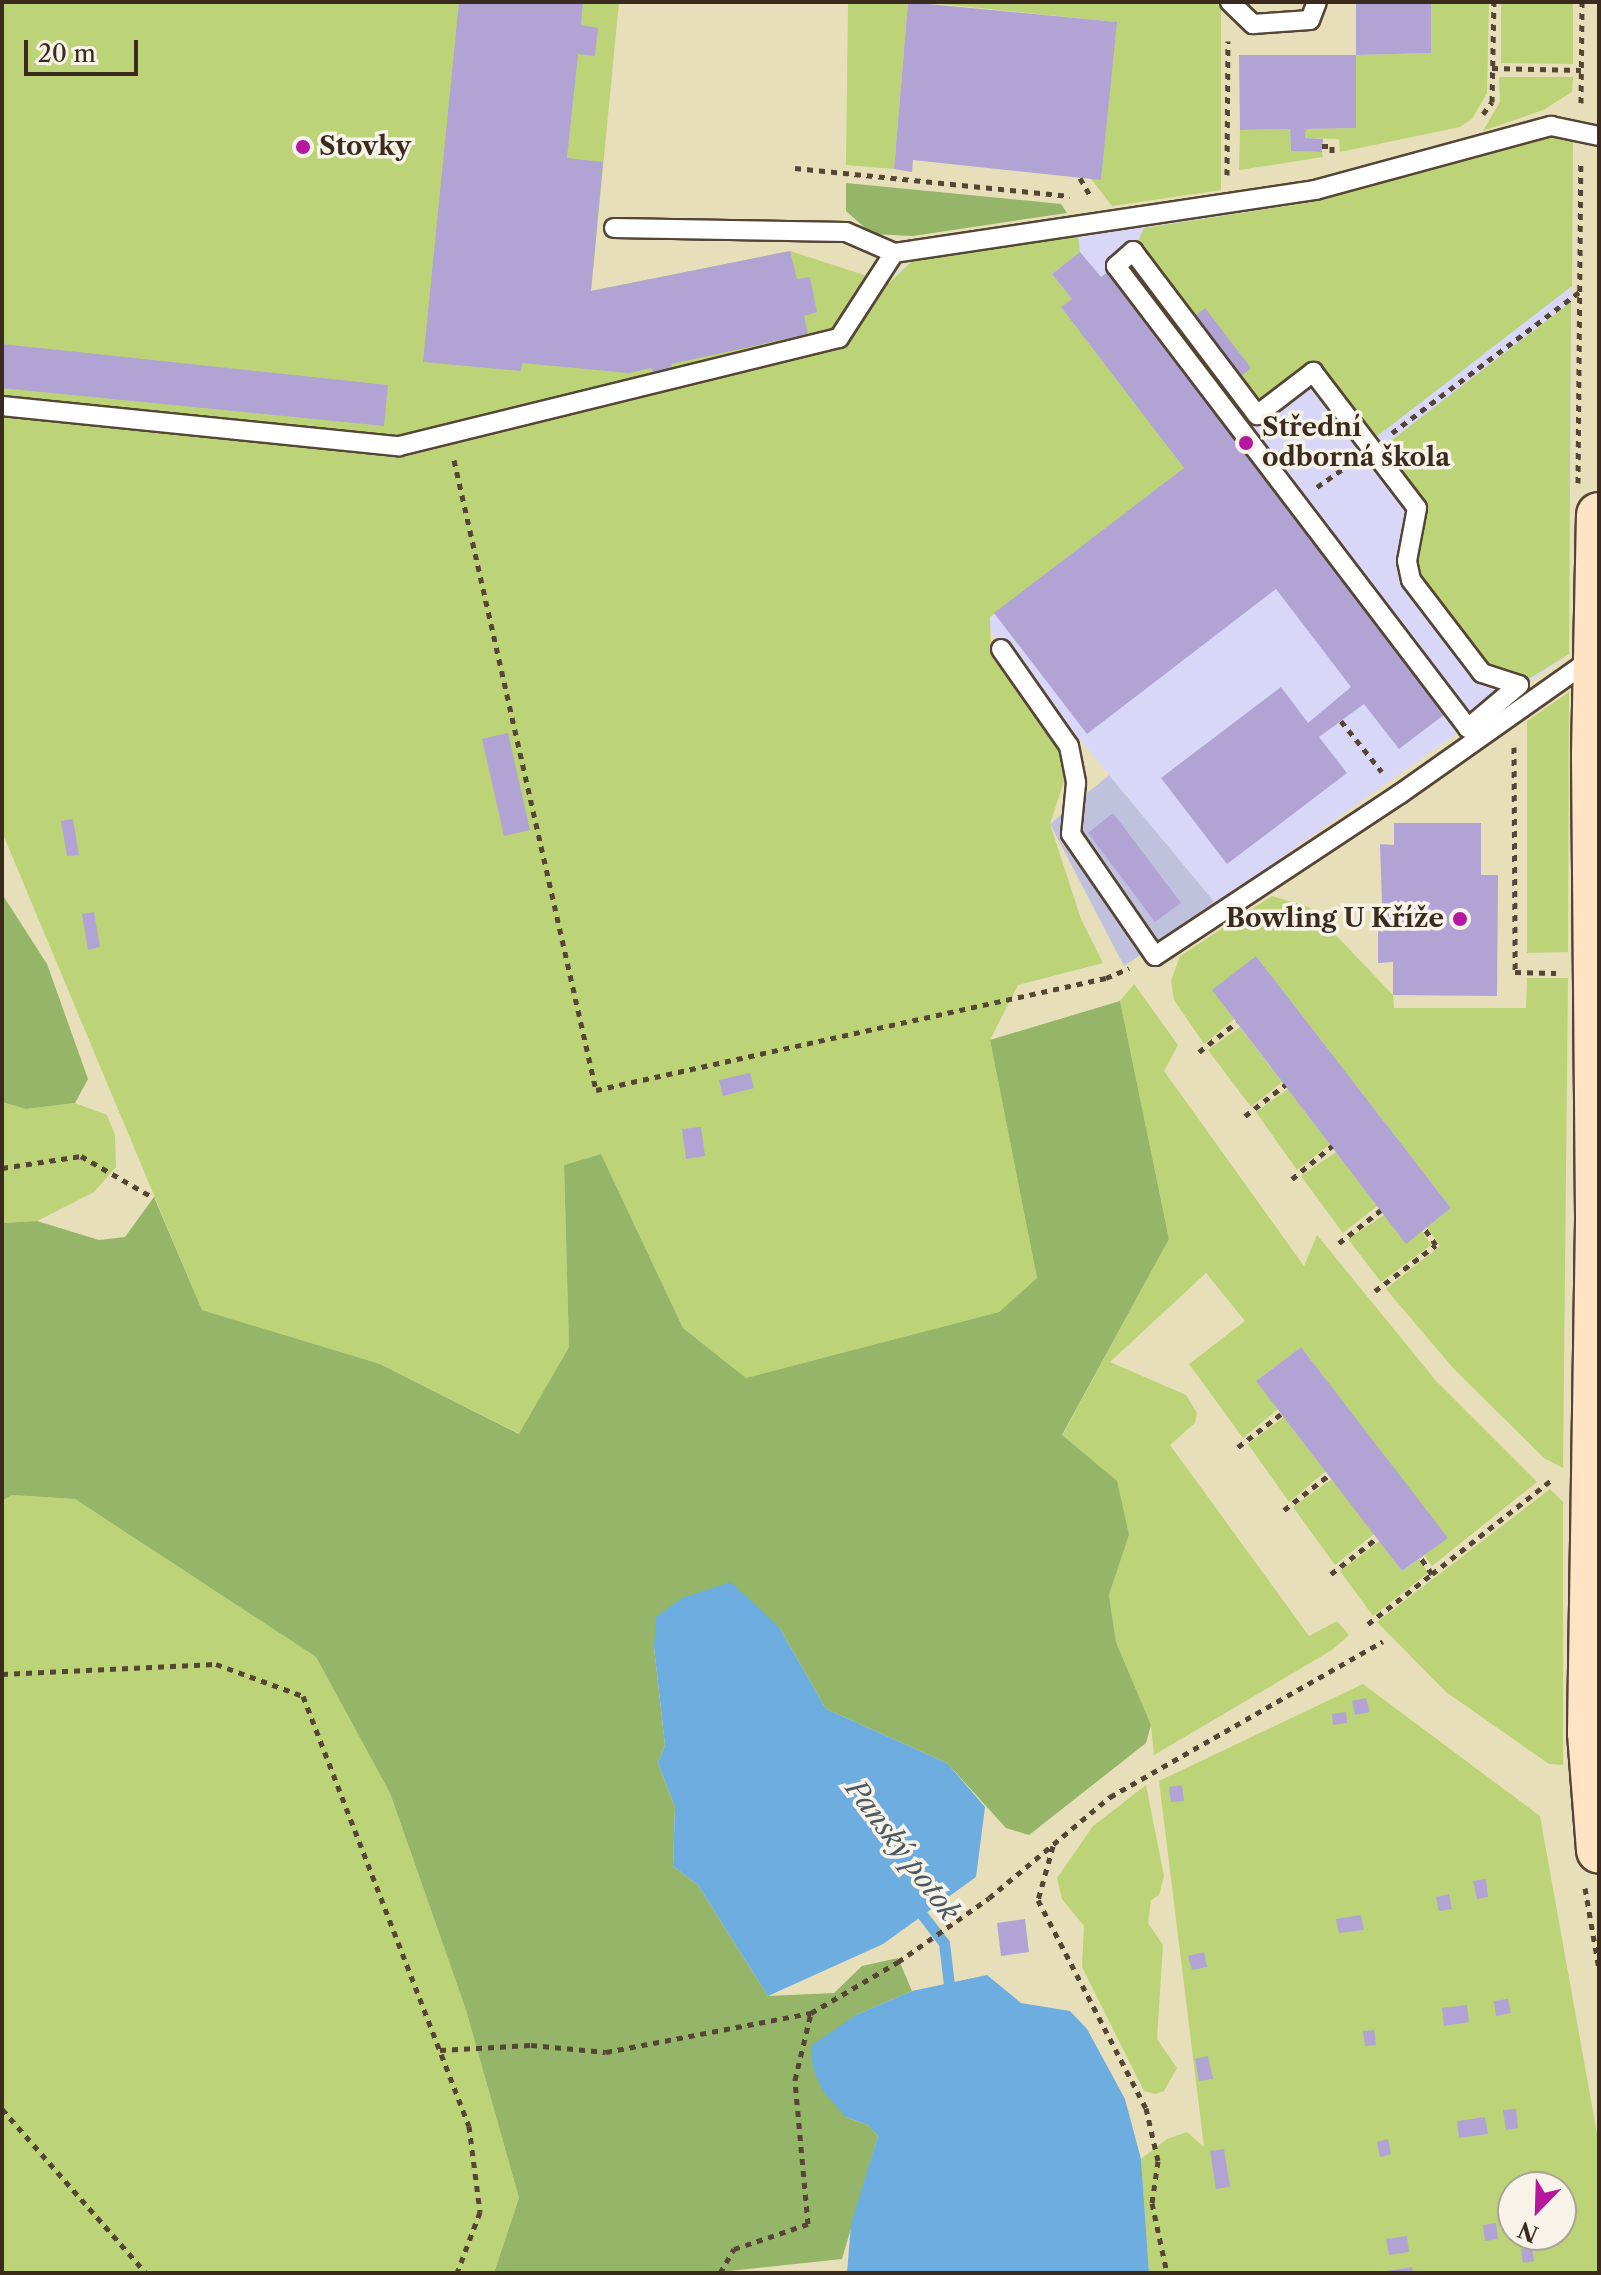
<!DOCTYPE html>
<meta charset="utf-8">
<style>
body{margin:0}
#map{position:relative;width:1601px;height:2275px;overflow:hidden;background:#e7dfb9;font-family:"Libre Caslon Text",serif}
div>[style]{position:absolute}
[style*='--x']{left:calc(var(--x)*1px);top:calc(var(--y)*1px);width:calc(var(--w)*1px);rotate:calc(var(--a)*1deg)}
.built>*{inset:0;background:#d9d7f8}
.industrial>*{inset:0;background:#c0c2dd}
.green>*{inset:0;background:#bcd378}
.forest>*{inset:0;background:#95b568}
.water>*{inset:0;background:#6dade0}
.stream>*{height:11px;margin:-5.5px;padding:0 5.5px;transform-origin:5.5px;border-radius:5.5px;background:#6dade0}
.building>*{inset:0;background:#b1a4d5}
.path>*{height:5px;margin-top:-2.5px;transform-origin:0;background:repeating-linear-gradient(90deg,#554535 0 6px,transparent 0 12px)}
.roads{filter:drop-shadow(2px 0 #554535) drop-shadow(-2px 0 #554535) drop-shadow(0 2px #554535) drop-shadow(0 -2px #554535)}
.service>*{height:18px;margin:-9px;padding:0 9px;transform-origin:9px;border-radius:9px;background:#fff}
.secondary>*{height:44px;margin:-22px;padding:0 22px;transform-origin:22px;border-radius:22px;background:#fee4c5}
.dots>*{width:22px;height:22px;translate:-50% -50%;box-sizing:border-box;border:4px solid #f7f3e8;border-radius:50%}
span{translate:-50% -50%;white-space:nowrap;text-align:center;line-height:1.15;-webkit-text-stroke:7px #f7f3e8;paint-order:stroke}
.poi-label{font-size:26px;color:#3b2a1e;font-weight:700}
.left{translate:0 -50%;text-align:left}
.right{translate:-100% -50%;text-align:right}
.water-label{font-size:28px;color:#4c5862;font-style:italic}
.frame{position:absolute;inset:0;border:4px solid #3b2a1e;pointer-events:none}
.north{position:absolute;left:1497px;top:2171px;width:80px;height:80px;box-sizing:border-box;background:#f7f3e8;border:2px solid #aca397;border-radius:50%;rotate:203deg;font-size:22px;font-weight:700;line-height:32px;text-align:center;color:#3b2a1e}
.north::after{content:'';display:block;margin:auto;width:28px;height:36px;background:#b5179e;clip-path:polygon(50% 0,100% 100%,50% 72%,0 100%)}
.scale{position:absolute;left:24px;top:40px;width:114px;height:36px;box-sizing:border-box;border:4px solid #3b2a1e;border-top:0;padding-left:10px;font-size:24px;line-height:28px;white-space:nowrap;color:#3b2a1e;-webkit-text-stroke:6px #f7f3e8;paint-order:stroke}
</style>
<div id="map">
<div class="built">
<i style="clip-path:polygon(1555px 134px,1573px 139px,1569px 654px,1216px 904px,951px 584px,896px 273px,911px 262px,1312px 202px)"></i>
</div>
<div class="industrial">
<i style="clip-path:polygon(1109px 775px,1216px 904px,1124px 966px,1050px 824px)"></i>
</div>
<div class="green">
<i style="clip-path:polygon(2px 2px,619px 2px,591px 291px,790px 251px,889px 283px,911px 262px,1078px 236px,1080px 252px,1052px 274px,1072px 299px,1062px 307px,1184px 468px,990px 617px,991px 656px,1052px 735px,1063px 762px,1064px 781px,1050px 824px,1081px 919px,1103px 963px,1018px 985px,990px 1040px,1037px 1278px,999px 1312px,746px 1378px,683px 1328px,601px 1154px,564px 1165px,569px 1347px,520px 1434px,380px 1364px,202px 1310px,2px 832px)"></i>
<i style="clip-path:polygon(848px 2px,908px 2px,894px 169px,846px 165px)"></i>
<i style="clip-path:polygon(921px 2px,1221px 2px,1221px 190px,1112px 206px,1091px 179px,1101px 179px,1116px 22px)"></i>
<i style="clip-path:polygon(1501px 2px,1573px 2px,1573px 64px,1501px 63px)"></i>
<i style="clip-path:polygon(1431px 3px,1489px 4px,1487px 93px,1472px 119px,1460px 127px,1340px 152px,1339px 139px,1305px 138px,1306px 129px,1355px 128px,1356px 55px,1431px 53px)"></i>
<i style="clip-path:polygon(1499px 77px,1573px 77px,1572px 92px,1543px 110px,1483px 131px,1500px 102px)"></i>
<i style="clip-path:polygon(1290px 129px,1291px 151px,1322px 152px,1323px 157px,1239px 170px,1240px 130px)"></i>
<i style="clip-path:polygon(1555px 134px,1573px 139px,1572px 286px,1367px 444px,1313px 372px,1257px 415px,1133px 251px,1144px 228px,1312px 202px)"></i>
<i style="clip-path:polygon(1571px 302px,1569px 654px,1519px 685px,1482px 673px,1411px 580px,1418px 515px,1376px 452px)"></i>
<i style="clip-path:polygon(1569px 692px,1568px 952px,1527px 953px,1527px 721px)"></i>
<i style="clip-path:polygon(1272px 896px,1309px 907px,1393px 995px,1394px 1008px,1526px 1008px,1527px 978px,1568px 978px,1563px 1468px,1544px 1458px,1453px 1368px,1386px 1289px,1440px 1246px,1427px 1227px,1451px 1208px,1256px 956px,1213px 990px,1234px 1019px,1204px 1044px,1174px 1000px,1171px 981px,1180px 956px)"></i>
<i style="clip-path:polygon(1134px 984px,1178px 1045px,1164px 1071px,1304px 1266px,1317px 1235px,1437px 1382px,1537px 1482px,1432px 1566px,1424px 1555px,1447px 1538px,1301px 1347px,1256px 1381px,1278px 1409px,1243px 1438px,1189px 1364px,1245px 1321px,1206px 1273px,1110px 1362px,1186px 1395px,1197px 1413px,1195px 1423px,1170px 1445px,1309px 1636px,1337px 1621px,1349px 1635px,1332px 1650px,1154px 1755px,1151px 1725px,1116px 1642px,1109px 1595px,1129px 1535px,1062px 1436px,1169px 1239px,1120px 1001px)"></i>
<i style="clip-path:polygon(1240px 1027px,1282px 1082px,1251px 1107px,1208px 1050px)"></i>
<i style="clip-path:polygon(1288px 1089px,1330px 1144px,1297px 1170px,1256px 1112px)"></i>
<i style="clip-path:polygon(2px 1102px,26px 1109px,75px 1103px,107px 1115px,115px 1135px,116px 1167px,94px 1192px,37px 1221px,2px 1223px)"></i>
<i style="clip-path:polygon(1336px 1152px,1377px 1206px,1343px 1233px,1301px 1176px)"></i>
<i style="clip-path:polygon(1384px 1215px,1422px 1231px,1431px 1245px,1381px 1282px,1348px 1239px)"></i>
<i style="clip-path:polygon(1284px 1417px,1326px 1471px,1289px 1502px,1248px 1444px)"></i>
<i style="clip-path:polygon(1332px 1479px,1374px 1534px,1335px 1565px,1293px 1507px)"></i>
<i style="clip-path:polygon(1550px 1489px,1563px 1502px,1563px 1765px,1549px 1764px,1446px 1692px,1377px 1622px)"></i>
<i style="clip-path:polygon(12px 1495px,75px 1499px,316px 1657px,390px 1793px,466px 2010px,519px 2198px,494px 2273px,2px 2273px,2px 1501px)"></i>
<i style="clip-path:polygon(1380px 1541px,1402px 1571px,1419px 1559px,1428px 1573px,1373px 1616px,1340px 1571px)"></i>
<i style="clip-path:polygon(evenodd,1363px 1684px,1540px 1816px,1599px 2145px,1599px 2273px,1149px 2273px,1141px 2159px,1167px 2139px,1187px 2132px,1204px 2147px,1159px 1781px,1363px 1684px,1513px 2187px,1561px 2187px,1561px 2235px,1513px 2235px,1513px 2187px)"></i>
<i style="clip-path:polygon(1146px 1785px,1164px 1876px,1159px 1895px,1151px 1900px,1148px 1923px,1163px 1945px,1157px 2039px,1177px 2068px,1164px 2091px,1155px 2094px,1144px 2091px,1082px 1967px,1084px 1926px,1062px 1899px,1057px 1878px,1093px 1826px)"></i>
</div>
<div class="forest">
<i style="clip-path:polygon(846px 183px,1061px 204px,1067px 213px,913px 236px,872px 234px,846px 211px)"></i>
<i style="clip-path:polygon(2px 894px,47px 964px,88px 1079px,75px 1103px,26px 1109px,2px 1102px)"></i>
<i style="clip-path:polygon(1120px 1001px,1169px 1239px,1062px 1435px,1117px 1481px,1129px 1535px,1109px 1595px,1116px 1642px,1151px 1725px,1146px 1743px,1029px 1835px,1006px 1828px,947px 1763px,826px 1709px,779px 1627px,654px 1647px,665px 1745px,658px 1763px,675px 1807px,673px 1866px,698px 1885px,768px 1996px,834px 1993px,862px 1966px,898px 1958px,912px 1991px,856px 2015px,846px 2117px,868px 2125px,878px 2136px,842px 2259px,711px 2273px,494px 2273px,519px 2198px,466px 2010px,390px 1793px,316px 1657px,75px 1499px,12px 1495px,2px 1501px,2px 1223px,37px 1221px,99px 1240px,125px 1237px,154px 1197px,202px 1310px,380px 1364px,519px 1434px,569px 1347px,564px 1165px,601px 1154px,683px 1328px,746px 1378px,999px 1312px,1037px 1278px,990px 1040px)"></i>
</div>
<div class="water">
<i style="clip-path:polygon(731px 1582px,779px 1627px,826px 1709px,947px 1763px,985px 1807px,976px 1877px,883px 1944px,768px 1996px,698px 1885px,673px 1866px,675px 1807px,658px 1763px,665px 1745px,654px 1647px,656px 1617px,682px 1598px)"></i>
<i style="clip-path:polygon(987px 1975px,1021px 2003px,1070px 2011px,1087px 2029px,1125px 2099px,1141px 2159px,1149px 2273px,847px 2273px,851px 2224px,878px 2136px,868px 2125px,846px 2117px,823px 2091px,813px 2069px,811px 2046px,856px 2015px,912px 1991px)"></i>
</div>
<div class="stream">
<i style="--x:914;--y:1904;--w:49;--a:52.4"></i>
<i style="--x:944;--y:1943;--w:50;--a:83.2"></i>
</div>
<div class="building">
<i style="clip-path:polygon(459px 2px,583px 2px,581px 25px,598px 28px,595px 56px,578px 54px,567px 158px,603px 162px,591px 291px,790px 251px,797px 279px,810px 277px,817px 312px,804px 316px,808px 334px,671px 364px,672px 369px,654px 374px,651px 368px,629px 373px,522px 363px,521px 371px,423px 362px)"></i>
<i style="clip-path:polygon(908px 2px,1117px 22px,1101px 180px,913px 160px,912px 172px,894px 169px)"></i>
<i style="clip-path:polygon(1356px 2px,1431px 2px,1431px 53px,1356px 55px,1356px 128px,1306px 129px,1305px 138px,1323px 139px,1322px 152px,1291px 151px,1290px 129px,1240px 130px,1239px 55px,1356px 55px)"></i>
<i style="clip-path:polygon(1080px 252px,1101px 277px,1116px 266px,1453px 708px,1399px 749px,1364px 704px,1319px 737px,1347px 773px,1227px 864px,1161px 778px,1281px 687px,1308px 723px,1351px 687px,1276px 589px,1087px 734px,994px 613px,1184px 468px,1061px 307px,1072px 299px,1052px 274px)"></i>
<i style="clip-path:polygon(1205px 308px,1251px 368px,1240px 377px,1193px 318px)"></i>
<i style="clip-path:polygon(2px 344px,388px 385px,384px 426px,2px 388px)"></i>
<i style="clip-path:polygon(508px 733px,530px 830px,504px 836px,482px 739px)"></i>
<i style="clip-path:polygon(1113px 813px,1181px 903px,1155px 922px,1088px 833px)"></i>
<i style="clip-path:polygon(73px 819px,79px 855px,67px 856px,61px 821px)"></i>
<i style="clip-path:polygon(1394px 823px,1481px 823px,1481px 875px,1498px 875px,1497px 996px,1393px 995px,1393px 962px,1378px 963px,1378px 931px,1383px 932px,1380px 844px,1394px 845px)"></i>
<i style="clip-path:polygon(94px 912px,100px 947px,88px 950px,82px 914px)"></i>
<i style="clip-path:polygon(1256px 956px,1451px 1208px,1406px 1244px,1212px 990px)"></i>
<i style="clip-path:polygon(750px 1073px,754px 1088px,723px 1096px,719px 1080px)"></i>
<i style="clip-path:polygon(701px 1127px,705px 1156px,686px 1159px,682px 1129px)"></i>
<i style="clip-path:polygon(1301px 1347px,1448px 1538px,1402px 1571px,1256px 1381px)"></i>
<i style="clip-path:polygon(1366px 1698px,1370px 1712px,1355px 1715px,1352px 1701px)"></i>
<i style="clip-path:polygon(1346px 1712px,1347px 1723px,1333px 1725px,1332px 1714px)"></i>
<i style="clip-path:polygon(1182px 1785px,1184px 1801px,1171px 1802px,1169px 1787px)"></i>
<i style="clip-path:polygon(1486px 1879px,1488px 1897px,1477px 1899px,1473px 1881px)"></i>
<i style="clip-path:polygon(1449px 1894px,1452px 1909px,1439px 1911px,1436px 1897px)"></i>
<i style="clip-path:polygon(1361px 1915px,1364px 1930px,1339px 1933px,1336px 1919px)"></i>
<i style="clip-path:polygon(1025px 1919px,1029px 1952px,1001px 1956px,997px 1923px)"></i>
<i style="clip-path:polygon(1204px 1952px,1207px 1967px,1192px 1970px,1188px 1956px)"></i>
<i style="clip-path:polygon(1508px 1999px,1511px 2013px,1496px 2016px,1494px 2001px)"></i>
<i style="clip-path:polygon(1467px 2005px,1469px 2022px,1444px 2026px,1442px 2008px)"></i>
<i style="clip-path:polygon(1374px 2030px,1376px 2045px,1365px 2046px,1363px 2031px)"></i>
<i style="clip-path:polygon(1208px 2056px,1213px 2079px,1199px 2081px,1195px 2059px)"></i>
<i style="clip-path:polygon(1516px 2109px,1518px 2128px,1506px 2130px,1503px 2110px)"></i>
<i style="clip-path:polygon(1485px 2117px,1488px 2134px,1459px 2138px,1457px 2121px)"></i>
<i style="clip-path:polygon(1388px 2139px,1391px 2154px,1380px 2157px,1377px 2142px)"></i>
<i style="clip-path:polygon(1224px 2149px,1230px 2187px,1216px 2189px,1210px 2151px)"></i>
<i style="clip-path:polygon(1496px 2223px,1498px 2239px,1485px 2241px,1483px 2225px)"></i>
<i style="clip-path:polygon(1407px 2236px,1409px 2252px,1389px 2255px,1386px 2239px)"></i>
<i style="clip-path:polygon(1532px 2247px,1534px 2261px,1523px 2263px,1521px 2249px)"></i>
<i style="clip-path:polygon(1412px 2267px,1413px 2273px,1387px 2273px,1387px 2271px)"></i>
</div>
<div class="path">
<i style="--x:1492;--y:68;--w:89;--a:1.3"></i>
<i style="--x:1581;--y:103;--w:101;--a:-89.4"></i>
<i style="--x:1483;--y:114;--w:15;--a:-53"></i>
<i style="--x:1492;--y:102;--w:100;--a:-88.9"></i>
<i style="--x:1322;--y:146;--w:10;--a:0"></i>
<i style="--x:1332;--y:146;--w:12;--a:90"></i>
<i style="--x:795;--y:168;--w:276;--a:5.8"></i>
<i style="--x:1227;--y:175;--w:134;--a:-89.6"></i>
<i style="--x:1080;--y:178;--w:22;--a:60"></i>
<i style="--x:1392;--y:433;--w:234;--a:-37"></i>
<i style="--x:454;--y:460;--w:646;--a:77.3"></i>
<i style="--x:596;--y:1090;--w:522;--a:-12.39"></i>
<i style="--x:1106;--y:978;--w:25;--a:-23"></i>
<i style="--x:1578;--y:483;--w:322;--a:-89.5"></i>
<i style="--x:1317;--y:487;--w:38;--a:-35"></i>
<i style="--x:1341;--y:721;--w:65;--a:51.2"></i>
<i style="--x:1514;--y:747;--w:225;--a:89.7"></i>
<i style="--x:1515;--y:972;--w:41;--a:1.4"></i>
<i style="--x:1199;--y:1052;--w:48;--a:-38.3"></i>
<i style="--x:1245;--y:1116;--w:51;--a:-37.8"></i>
<i style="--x:2;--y:1168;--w:80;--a:-8.6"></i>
<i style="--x:81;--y:1156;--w:84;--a:29.9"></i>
<i style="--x:1292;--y:1179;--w:52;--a:-39.5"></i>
<i style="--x:1339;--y:1243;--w:53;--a:-38.2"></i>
<i style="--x:1375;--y:1291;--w:76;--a:-37"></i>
<i style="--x:1436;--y:1245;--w:19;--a:-125"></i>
<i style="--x:1238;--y:1447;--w:54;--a:-37.5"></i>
<i style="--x:1284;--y:1510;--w:57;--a:-37.9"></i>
<i style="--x:1331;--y:1574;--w:58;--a:-38"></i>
<i style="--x:1432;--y:1574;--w:155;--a:-38.2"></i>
<i style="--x:1368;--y:1624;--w:81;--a:-38"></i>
<i style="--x:1432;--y:1574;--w:19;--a:-125"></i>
<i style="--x:2;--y:1674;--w:214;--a:-2.7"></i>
<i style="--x:216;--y:1664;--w:93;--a:20.2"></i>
<i style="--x:303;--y:1696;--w:461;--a:68.9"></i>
<i style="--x:469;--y:2126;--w:87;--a:82.7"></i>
<i style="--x:480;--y:2212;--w:65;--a:110.7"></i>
<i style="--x:1053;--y:1846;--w:56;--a:105.5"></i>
<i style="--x:1038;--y:1900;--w:234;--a:62.6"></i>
<i style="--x:1146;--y:2108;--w:54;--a:77.2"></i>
<i style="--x:1158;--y:2161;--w:42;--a:98.1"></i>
<i style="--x:1152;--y:2203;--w:72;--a:77.9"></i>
<i style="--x:1585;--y:1888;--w:82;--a:80.2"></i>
<i style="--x:440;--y:2050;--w:91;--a:-3.1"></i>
<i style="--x:531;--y:2045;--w:75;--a:5.3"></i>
<i style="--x:606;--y:2052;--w:209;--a:-10.8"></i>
<i style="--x:2;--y:2109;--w:218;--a:48.7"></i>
<i style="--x:720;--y:2273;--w:28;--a:-60"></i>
<i style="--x:734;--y:2249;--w:78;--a:-18.7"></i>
<i style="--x:808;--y:2224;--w:145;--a:-95.2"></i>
<i style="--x:795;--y:2080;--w:69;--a:-76.6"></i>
<i style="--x:811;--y:2013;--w:101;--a:-30.4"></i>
<i style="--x:898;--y:1962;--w:111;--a:-35.1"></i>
<i style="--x:989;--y:1898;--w:158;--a:-39.9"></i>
<i style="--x:1110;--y:1797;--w:314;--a:-29.7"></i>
</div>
<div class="roads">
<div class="service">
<i style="--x:1230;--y:2;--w:32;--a:44"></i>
<i style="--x:1253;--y:24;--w:57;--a:-4"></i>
<i style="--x:1310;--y:20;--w:19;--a:-69"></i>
<i style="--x:614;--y:228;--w:232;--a:1"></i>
<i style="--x:846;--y:232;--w:52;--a:23.6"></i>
<i style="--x:1133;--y:251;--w:206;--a:52.9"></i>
<i style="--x:1257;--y:415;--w:71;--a:-37.5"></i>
<i style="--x:1313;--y:372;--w:171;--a:52.6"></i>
<i style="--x:1417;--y:508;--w:54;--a:100.7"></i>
<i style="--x:1407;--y:561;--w:19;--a:78"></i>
<i style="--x:1411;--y:580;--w:117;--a:52.6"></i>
<i style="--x:1482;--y:673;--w:39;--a:18"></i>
<i style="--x:1519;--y:685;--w:67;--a:139.9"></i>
<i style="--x:1468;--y:728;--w:581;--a:-127.3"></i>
<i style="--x:1116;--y:266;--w:23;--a:-41"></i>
<i style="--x:2;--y:406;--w:399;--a:5.8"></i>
<i style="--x:399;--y:446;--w:453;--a:-13.8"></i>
<i style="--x:839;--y:338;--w:101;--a:-57.1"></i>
<i style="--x:894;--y:253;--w:426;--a:-8.5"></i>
<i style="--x:1315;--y:190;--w:245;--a:-15.2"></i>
<i style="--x:1551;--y:126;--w:49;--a:11.8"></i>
<i style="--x:1001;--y:649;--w:118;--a:55"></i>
<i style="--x:1069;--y:746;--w:38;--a:79"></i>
<i style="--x:1076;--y:783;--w:51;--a:95.6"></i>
<i style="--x:1071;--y:834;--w:148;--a:55.5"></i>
<i style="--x:1155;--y:956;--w:294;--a:-33.5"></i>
<i style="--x:1400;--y:794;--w:237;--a:-35.2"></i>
</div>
<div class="secondary">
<i style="--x:1599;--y:515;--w:241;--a:91.2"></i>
<i style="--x:1594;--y:756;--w:466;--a:89.5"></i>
<i style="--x:1598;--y:1222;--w:511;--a:90.9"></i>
<i style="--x:1590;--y:1733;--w:118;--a:85.6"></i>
</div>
</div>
<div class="dots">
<i style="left:303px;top:147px;background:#b5179e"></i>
<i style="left:1246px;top:443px;background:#b5179e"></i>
<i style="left:1460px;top:919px;background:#b5179e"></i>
</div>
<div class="poi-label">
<span class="left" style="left:319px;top:147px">Stovky</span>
<span class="left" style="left:1262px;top:443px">Střední<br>odborná škola</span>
<span class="right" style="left:1444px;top:919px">Bowling U Kříže</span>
</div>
<div class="water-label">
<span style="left:903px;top:1850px;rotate:53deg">Panský potok</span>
</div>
<div class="frame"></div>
<div class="north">N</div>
<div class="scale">20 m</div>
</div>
